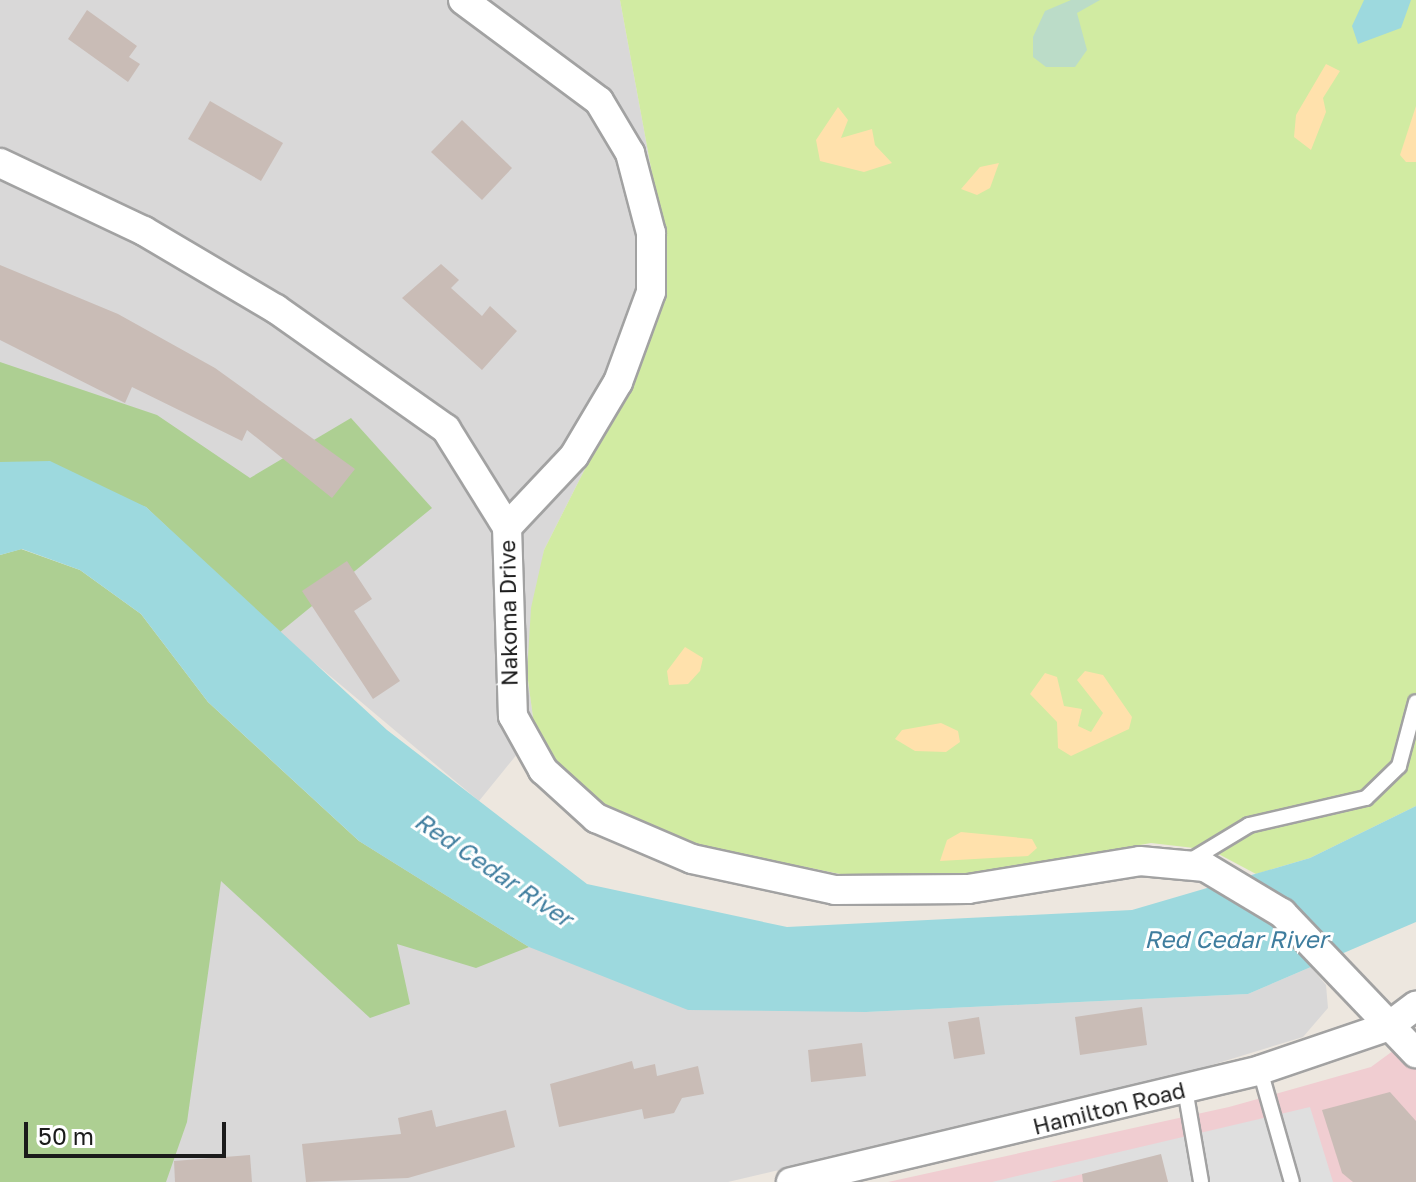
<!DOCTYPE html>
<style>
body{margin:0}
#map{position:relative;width:1416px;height:1182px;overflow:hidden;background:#ede7df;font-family:"Golos Text",sans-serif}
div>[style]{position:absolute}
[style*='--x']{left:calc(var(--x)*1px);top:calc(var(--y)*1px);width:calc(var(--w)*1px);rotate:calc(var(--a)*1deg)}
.residential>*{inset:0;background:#d9d8d8}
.commercial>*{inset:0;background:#f0cdd1}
.grass>*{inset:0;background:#d1eba2}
.forest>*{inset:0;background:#adcf92}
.wetland>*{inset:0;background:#bbdcc8}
.sand>*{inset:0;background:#ffe1ac}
.parking>*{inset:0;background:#dfdfdf}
.water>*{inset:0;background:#9dd9de}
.building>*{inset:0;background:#c9bcb6}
.roads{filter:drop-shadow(2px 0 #a2a2a2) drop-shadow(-2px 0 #a2a2a2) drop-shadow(0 2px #a2a2a2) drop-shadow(0 -2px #a2a2a2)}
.lane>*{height:14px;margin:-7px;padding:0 7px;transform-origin:7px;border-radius:7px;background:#fff}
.street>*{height:28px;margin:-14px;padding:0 14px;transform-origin:14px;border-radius:14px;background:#fff}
span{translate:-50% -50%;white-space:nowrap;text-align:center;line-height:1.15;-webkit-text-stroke:6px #fff;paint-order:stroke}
.street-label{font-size:22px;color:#1b1b1b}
.water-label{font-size:24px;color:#3f7d9e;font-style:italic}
.scale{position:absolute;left:24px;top:1122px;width:202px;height:36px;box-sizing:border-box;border:4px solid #1b1b1b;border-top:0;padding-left:10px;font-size:24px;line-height:28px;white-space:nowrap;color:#1b1b1b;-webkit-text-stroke:6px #fff;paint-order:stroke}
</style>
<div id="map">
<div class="residential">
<i style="clip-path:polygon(0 0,620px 0,666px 249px,661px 300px,642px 356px,544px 550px,527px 673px,535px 732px,479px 801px,279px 633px,50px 461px,0 462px)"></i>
<i style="clip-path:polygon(0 555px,359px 841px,866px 1012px,1248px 994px,1311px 967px,1326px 985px,1328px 1008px,1303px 1037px,1166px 1079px,728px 1182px,0 1182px)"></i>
</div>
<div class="commercial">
<i style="clip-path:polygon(1416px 1034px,1416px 1182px,888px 1182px,1229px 1107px,1371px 1067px)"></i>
</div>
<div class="grass">
<i style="clip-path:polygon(620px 0,1416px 0,1416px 806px,1310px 858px,1256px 874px,1211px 850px,1151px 843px,973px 875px,855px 877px,697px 845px,618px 814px,571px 784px,535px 732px,527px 673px,531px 608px,544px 550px,642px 356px,661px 299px,666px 249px)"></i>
</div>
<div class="forest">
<i style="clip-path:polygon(0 362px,157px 415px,250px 478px,351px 418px,432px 508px,279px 633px,146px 507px,0 462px)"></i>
<i style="clip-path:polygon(21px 549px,80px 570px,141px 614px,208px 702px,359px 841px,529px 947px,476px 968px,397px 944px,410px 1004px,370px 1018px,221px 881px,187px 1122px,166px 1182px,0 1182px,0 555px)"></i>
</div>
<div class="wetland">
<i style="clip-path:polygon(1071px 0,1100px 0,1077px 13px,1087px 50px,1075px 67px,1046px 67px,1033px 57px,1033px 37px,1045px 11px)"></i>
</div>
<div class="sand">
<i style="clip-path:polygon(1326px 64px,1340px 71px,1323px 98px,1326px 112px,1311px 150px,1294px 137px,1296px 115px)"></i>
<i style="clip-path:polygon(1416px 106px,1416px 162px,1406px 162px,1400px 155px)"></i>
<i style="clip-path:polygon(838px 107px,848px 120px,841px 138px,872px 129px,875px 145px,892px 163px,864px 172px,820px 161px,816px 140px)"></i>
<i style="clip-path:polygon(999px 163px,990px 188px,977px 195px,961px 189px,980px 167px)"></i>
<i style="clip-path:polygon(685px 647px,703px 658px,700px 671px,688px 684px,669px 685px,667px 671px)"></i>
<i style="clip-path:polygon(1085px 671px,1103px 675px,1132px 717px,1129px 729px,1071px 756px,1058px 748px,1057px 722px,1030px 694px,1045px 673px,1057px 677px,1064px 706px,1082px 709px,1078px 726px,1091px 732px,1103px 713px,1077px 680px)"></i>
<i style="clip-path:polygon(941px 723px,958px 731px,960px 742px,946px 752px,915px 751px,895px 739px,902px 730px)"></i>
<i style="clip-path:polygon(961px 832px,1032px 839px,1037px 848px,1028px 856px,940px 861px,947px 840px)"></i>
</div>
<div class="parking">
<i style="clip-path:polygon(1310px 1107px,1333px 1182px,1168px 1182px,1160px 1155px,1050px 1182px,992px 1182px)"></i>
</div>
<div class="water">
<i style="clip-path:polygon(1364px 0,1411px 0,1401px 28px,1358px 44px,1352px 26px)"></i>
<i style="clip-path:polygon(50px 461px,146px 507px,387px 730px,587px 884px,787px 927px,1132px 910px,1310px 858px,1416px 806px,1416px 922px,1248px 994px,866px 1012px,688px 1010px,529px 947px,359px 841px,208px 702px,141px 614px,80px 570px,22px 549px,0 555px,0 462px)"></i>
</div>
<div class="building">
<i style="clip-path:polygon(87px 10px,137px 46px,129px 57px,140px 64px,128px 82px,68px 39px)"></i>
<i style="clip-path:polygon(210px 101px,283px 143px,261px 181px,188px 139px)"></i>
<i style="clip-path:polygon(462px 120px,512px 168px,482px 200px,431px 152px)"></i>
<i style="clip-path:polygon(441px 264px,459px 280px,451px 288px,482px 316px,490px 306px,517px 331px,482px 370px,402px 298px)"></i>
<i style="clip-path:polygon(0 265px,118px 314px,215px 368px,355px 469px,332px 498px,247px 430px,242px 441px,132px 387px,125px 403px,0 340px)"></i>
<i style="clip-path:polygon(347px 561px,372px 599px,354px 611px,400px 681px,373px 699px,302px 591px)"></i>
<i style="clip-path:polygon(1142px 1007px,1147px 1045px,1080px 1055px,1075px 1017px)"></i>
<i style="clip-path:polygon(979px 1017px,985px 1054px,954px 1059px,948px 1022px)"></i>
<i style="clip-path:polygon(862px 1043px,866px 1076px,811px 1082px,808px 1050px)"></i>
<i style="clip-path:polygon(632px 1061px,634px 1069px,655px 1064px,657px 1076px,698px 1066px,704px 1094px,682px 1098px,674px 1113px,644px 1119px,642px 1109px,559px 1127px,550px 1084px)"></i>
<i style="clip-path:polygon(1390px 1092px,1416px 1121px,1416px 1182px,1353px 1182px,1342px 1173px,1322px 1110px)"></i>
<i style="clip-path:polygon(432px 1110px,436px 1127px,506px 1110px,515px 1147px,408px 1178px,306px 1182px,302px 1144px,401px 1134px,398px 1118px)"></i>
<i style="clip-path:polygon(1161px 1154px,1168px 1182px,1083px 1182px,1082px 1174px)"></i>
<i style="clip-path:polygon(250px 1155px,252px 1182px,175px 1182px,174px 1161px)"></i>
</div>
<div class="roads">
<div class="lane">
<i style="--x:1188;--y:862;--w:71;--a:-31.2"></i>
<i style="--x:1249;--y:825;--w:120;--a:-13"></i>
<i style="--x:1366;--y:798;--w:46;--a:-44.1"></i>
<i style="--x:1399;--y:766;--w:66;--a:-75.1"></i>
<i style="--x:1260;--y:1070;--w:116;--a:74.1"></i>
<i style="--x:1185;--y:1089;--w:94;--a:80.2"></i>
</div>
<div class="street">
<i style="--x:463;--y:0;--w:169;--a:36.6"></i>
<i style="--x:599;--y:101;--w:61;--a:59.2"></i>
<i style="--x:630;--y:153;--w:83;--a:75.3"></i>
<i style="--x:651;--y:233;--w:59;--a:90"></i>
<i style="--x:651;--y:292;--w:96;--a:110.1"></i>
<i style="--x:618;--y:382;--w:86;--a:120.7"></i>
<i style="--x:574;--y:456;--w:98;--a:133.3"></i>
<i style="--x:0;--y:163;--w:159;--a:25.3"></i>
<i style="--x:144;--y:231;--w:153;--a:30.6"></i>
<i style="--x:276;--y:309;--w:208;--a:35.2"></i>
<i style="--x:446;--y:429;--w:115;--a:58.1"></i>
<i style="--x:507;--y:527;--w:189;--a:88.2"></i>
<i style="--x:513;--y:716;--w:62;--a:60.9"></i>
<i style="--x:543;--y:770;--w:72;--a:42.2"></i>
<i style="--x:596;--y:818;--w:104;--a:23.1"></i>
<i style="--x:692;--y:859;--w:146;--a:12.2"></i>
<i style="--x:835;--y:890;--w:133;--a:-0.4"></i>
<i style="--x:968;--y:889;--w:174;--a:-9.2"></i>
<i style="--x:1140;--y:861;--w:65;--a:5.3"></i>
<i style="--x:1205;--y:867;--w:90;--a:30.9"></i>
<i style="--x:1282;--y:913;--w:194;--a:46.3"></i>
<i style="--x:791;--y:1182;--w:482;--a:-13.4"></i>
<i style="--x:1260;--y:1070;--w:136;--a:-18.8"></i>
<i style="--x:1389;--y:1026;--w:34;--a:-37"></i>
</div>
</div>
<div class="street-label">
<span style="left:508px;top:613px;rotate:-91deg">Nakoma Drive</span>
<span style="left:1109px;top:1108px;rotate:-14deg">Hamilton Road</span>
</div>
<div class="water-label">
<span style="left:494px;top:869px;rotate:34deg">Red Cedar River</span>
<span style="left:1236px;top:939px">Red Cedar River</span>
</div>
<div class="scale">50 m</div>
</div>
